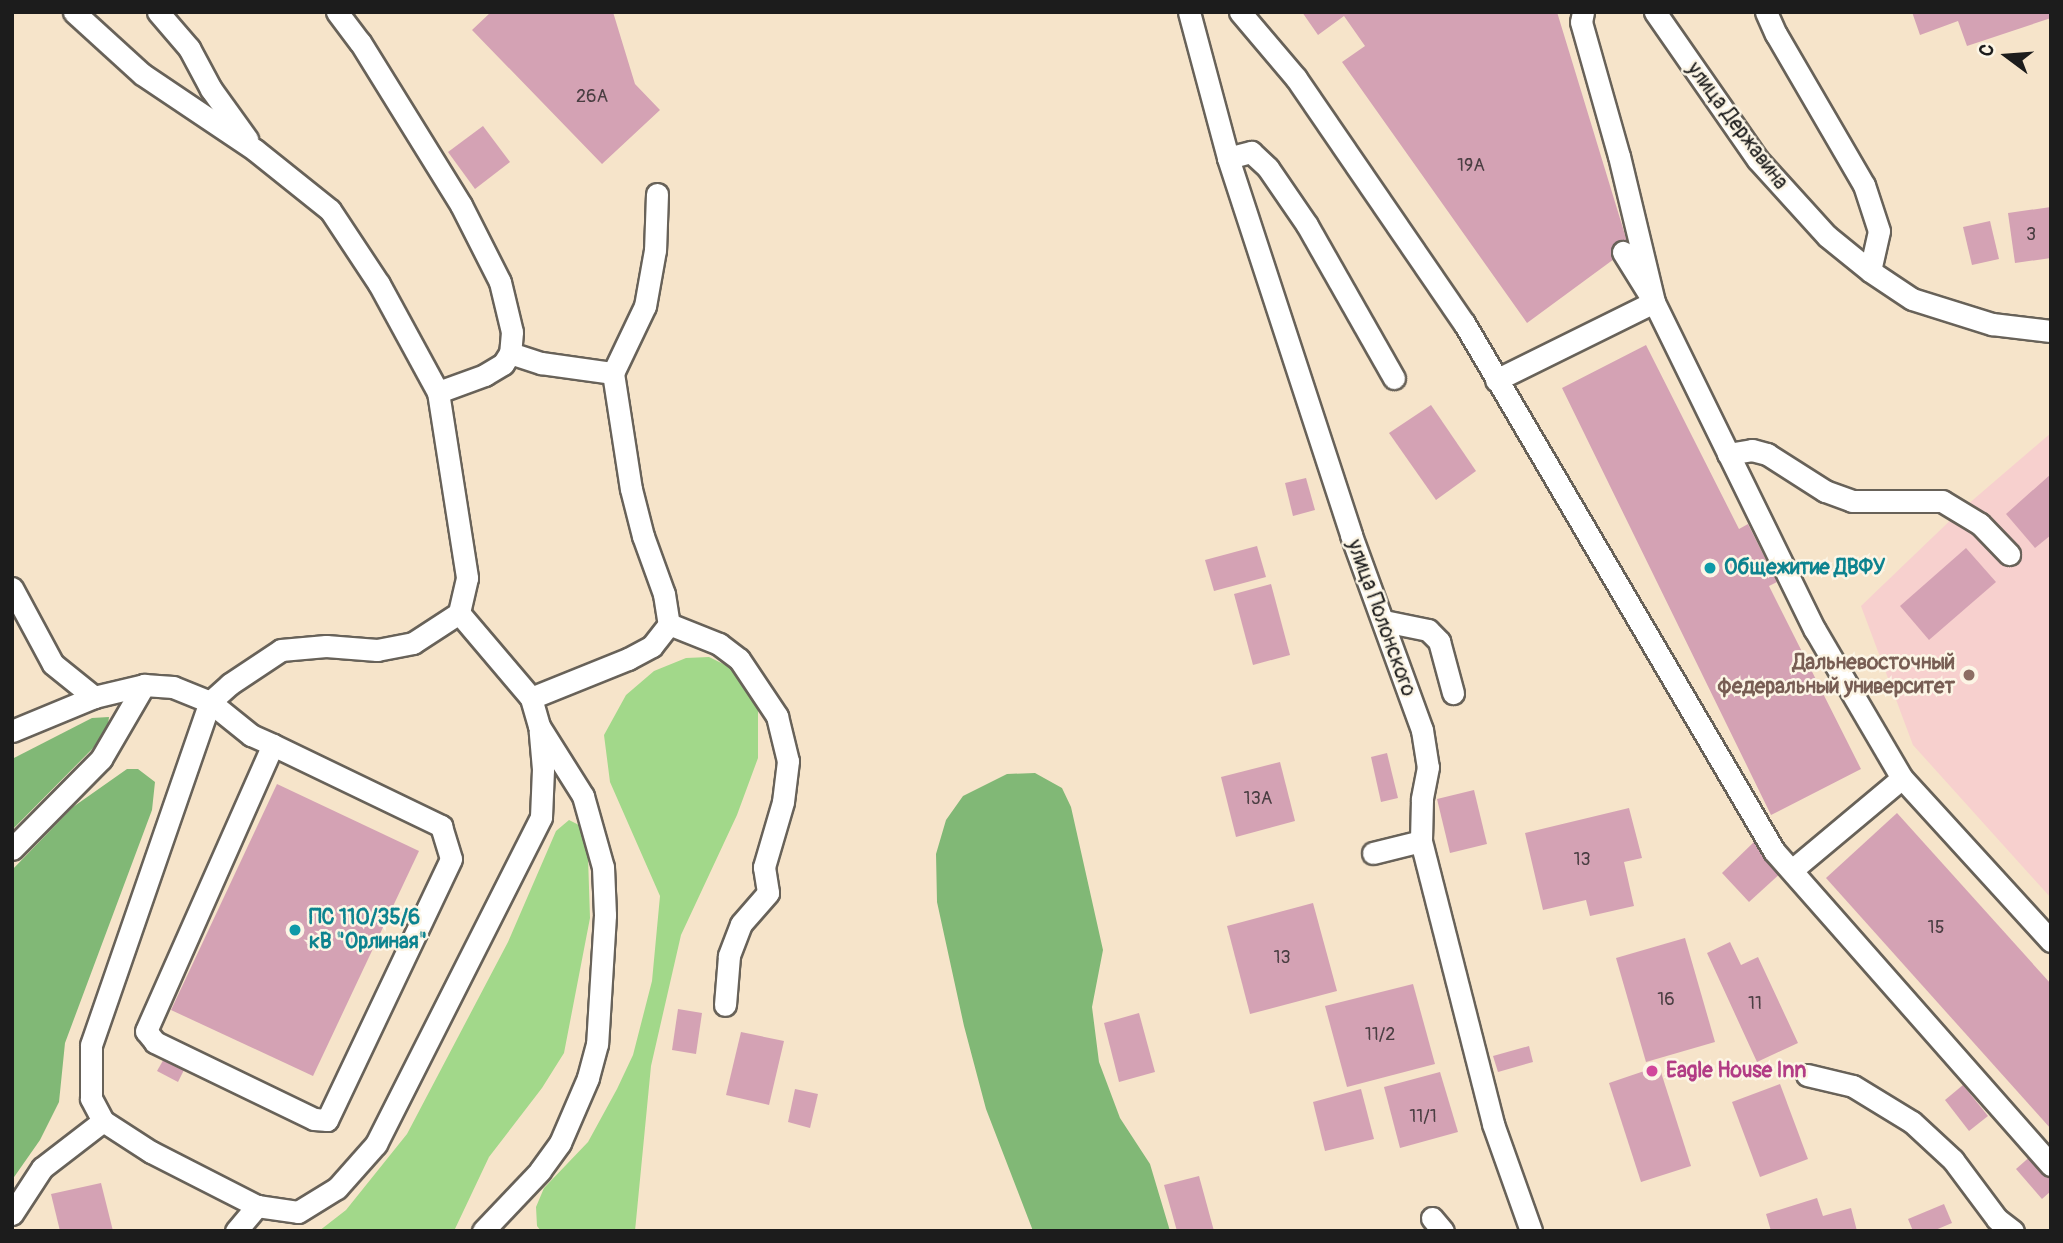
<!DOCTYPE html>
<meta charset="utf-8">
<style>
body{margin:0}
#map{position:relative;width:2063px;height:1243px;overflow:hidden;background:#f6e4ca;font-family:Pangolin,sans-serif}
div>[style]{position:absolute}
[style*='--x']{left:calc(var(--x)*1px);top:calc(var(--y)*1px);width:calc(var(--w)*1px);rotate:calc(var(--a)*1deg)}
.built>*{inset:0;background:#f7d0ce}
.green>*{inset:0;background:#a2d88a}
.forest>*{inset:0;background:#81b876}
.building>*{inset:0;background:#d4a2b4}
.roads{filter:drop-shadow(2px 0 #686259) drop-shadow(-2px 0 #686259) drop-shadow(0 2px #686259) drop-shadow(0 -2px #686259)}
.lane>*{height:21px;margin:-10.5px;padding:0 10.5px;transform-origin:10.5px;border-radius:10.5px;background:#fff}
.dots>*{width:19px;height:19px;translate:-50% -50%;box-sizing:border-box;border:4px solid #fcf5e5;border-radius:50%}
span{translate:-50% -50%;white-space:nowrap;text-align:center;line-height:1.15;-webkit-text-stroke:5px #fcf5e5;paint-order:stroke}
.number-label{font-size:18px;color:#4a3e42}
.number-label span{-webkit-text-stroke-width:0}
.street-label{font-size:21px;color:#1c1c1c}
.culture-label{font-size:21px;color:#0d838f;font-weight:700}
.left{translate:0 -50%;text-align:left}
.education-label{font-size:21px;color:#785e54;font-weight:700}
.right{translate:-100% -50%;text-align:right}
.hotel-label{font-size:21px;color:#b23c85;font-weight:700}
.frame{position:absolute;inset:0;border:14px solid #1c1c1c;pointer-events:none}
.north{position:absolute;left:1972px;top:21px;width:70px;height:70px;-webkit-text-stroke:5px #fcf5e5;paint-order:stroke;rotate:286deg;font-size:19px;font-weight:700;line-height:28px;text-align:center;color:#1c1c1c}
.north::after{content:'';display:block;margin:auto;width:24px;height:32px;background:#1c1c1c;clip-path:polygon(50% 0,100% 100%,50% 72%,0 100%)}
</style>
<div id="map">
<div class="built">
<i style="clip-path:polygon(2051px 433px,2051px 898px,1913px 745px,1861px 606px,1960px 511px)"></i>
</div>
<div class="green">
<i style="clip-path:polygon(709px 657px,748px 676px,758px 698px,758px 758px,737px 815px,681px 935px,651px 1066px,635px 1231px,541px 1231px,537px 1226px,536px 1207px,544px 1188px,588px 1142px,617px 1089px,633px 1055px,652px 981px,660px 896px,610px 782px,604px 735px,626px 695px,654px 671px,686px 658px)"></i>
<i style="clip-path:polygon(569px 820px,579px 825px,588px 857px,590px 918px,564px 1053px,542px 1088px,489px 1157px,454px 1231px,319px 1231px,346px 1210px,407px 1134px,508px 942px,556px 831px)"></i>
</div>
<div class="forest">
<i style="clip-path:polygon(109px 717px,107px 734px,12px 830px,12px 759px,92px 718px)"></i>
<i style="clip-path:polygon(127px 769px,138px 769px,155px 782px,152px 810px,65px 1043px,59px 1102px,40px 1140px,12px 1180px,12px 870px,73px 807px)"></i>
<i style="clip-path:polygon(1035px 773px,1062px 788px,1071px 807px,1103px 950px,1092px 1007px,1099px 1062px,1120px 1118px,1150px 1164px,1170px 1231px,1033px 1231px,986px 1109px,964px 1026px,937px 902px,936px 854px,946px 820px,963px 796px,1007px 774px)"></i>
</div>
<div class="building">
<i style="clip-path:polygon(491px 12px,613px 12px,635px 84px,660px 110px,602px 164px,472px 30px)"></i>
<i style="clip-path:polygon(1302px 12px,1557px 12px,1629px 248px,1527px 323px,1342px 62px,1365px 46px,1344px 16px,1318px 35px)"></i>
<i style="clip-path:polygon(1912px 12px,2050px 12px,2051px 18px,1967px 46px,1958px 21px,1920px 35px)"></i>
<i style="clip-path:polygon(483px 126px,510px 162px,475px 189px,448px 152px)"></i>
<i style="clip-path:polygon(2051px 207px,2051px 258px,2015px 263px,2008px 213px)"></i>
<i style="clip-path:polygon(1990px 221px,1999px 259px,1972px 265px,1963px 227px)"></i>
<i style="clip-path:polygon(1646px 345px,1739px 529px,1748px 524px,1777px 582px,1769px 586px,1861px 769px,1771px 815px,1562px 388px)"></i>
<i style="clip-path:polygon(1431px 405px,1476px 471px,1436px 500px,1389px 433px)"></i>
<i style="clip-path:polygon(2051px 474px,2051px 535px,2035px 548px,2006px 514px)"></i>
<i style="clip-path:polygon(1306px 478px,1315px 510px,1293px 516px,1285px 483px)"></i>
<i style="clip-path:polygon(1257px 546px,1266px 577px,1214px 591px,1205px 560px)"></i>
<i style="clip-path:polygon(1966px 548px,1996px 582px,1929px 640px,1900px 606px)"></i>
<i style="clip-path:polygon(1271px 584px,1290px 655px,1253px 665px,1234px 594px)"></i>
<i style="clip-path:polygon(1387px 753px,1398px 798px,1381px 802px,1371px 757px)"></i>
<i style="clip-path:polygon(1280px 762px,1295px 821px,1236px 837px,1221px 777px)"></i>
<i style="clip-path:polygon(277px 784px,419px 851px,313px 1076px,171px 1010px)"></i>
<i style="clip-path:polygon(1474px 790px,1487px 844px,1450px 853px,1437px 799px)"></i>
<i style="clip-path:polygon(1629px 808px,1642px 858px,1624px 862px,1634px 906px,1590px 916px,1586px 900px,1543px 910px,1525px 833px)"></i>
<i style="clip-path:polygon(1897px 813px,2051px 984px,2051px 1129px,1826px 878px)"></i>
<i style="clip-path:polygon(1756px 840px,1784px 870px,1749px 902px,1722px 873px)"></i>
<i style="clip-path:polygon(1313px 903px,1337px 991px,1250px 1014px,1227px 926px)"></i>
<i style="clip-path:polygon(1685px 938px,1715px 1042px,1646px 1062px,1616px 958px)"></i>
<i style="clip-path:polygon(1730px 942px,1741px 965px,1758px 957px,1798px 1043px,1757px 1062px,1707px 953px)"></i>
<i style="clip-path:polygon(1413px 984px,1435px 1064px,1347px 1087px,1325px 1006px)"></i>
<i style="clip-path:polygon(678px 1009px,702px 1013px,696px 1054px,672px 1050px)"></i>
<i style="clip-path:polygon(1139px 1013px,1155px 1072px,1119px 1082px,1104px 1023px)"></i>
<i style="clip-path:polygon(741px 1032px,784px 1041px,769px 1105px,726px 1095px)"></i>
<i style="clip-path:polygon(1529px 1046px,1533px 1062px,1498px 1072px,1493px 1056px)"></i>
<i style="clip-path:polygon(165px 1057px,185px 1068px,178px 1082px,157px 1071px)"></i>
<i style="clip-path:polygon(1659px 1066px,1691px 1166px,1641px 1182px,1609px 1083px)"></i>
<i style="clip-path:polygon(1440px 1072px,1458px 1132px,1400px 1148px,1384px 1087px)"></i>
<i style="clip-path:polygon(1780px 1084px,1808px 1159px,1760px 1177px,1732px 1102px)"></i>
<i style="clip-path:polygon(1963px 1085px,1988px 1116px,1969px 1131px,1945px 1100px)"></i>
<i style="clip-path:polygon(795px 1089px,818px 1094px,810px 1128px,788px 1122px)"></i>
<i style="clip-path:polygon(1361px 1089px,1374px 1139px,1325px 1151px,1313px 1102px)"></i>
<i style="clip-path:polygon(2033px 1154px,2051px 1174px,2051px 1191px,2042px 1199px,2016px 1169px)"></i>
<i style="clip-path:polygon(1199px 1176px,1214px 1231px,1177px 1231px,1164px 1185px)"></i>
<i style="clip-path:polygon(101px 1183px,113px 1231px,60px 1231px,51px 1194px)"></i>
<i style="clip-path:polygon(1817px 1198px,1823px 1216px,1851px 1208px,1857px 1231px,1771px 1231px,1766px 1214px)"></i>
<i style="clip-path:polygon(1944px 1204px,1952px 1223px,1933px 1231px,1913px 1231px,1908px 1219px)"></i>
</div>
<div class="roads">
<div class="lane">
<i style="--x:74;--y:12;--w:92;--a:42.4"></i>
<i style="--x:142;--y:74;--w:136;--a:33.9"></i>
<i style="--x:255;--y:150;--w:96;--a:38.7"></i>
<i style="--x:330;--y:210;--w:89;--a:56.5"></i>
<i style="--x:379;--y:284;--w:123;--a:61.4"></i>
<i style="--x:158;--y:12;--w:48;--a:49.3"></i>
<i style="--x:189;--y:48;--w:47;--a:61.8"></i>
<i style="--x:211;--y:89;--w:62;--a:54.2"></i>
<i style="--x:337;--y:12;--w:38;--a:53"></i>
<i style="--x:360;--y:42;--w:192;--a:58.2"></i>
<i style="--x:461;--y:205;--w:86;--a:63.1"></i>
<i style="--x:500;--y:282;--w:51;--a:76.5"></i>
<i style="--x:512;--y:332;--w:21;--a:95"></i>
<i style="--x:510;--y:353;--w:13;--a:122"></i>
<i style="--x:503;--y:364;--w:21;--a:149"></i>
<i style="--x:485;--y:375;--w:50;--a:160.1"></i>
<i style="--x:438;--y:392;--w:188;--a:81.1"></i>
<i style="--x:467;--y:578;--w:36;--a:103"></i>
<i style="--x:1189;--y:12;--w:151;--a:75"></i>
<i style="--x:1228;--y:158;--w:397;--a:71.9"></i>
<i style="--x:1351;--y:535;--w:208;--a:70"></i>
<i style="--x:1422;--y:730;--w:37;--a:81"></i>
<i style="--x:1428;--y:767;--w:33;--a:101"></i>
<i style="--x:1422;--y:799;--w:42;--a:91.4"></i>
<i style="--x:1421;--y:841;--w:292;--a:75.7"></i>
<i style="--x:1493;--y:1124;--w:114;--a:70.4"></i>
<i style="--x:1240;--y:12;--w:87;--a:49.7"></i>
<i style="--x:1296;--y:78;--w:297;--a:55.6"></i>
<i style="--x:1464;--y:323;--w:612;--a:59.58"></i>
<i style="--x:1774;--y:851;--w:419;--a:48.6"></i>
<i style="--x:1583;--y:12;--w:10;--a:101"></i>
<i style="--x:1581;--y:22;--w:139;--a:74.2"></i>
<i style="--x:1619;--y:156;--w:150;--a:76.5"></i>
<i style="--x:1654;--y:302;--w:365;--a:63.9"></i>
<i style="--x:1815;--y:630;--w:172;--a:59.6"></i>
<i style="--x:1902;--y:778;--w:221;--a:47.6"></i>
<i style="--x:1655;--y:12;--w:180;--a:55.2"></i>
<i style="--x:1758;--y:160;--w:103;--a:47.8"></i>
<i style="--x:1827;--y:236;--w:55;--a:39.1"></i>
<i style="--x:1870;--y:271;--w:50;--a:33.7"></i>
<i style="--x:1912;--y:299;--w:84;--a:17.4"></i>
<i style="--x:1992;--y:324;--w:59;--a:6.8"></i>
<i style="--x:1766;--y:12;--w:24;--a:66"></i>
<i style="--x:1776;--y:34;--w:175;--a:59.8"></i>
<i style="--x:1864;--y:185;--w:48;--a:71.9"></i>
<i style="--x:1879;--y:231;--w:41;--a:102.7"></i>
<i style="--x:1228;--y:158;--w:24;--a:-15"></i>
<i style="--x:1251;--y:152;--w:23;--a:43"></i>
<i style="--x:1268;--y:168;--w:69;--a:55.6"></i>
<i style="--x:1307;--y:225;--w:176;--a:60.4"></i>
<i style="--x:657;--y:194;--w:56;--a:92"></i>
<i style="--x:655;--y:250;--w:57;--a:100.1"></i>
<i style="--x:645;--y:306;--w:74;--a:115.5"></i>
<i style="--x:613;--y:373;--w:117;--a:81.2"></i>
<i style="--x:631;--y:489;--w:49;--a:75.7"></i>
<i style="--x:643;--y:536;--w:62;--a:70.1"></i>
<i style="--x:664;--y:594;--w:30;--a:81"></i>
<i style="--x:669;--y:624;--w:54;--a:21.8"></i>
<i style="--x:719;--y:644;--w:25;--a:37"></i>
<i style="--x:739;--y:659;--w:69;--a:56.3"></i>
<i style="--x:777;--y:716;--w:46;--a:76.3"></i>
<i style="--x:788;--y:761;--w:41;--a:97"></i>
<i style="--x:783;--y:802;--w:68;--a:106.3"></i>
<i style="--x:764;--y:867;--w:26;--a:81"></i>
<i style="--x:768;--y:893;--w:41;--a:131.1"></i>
<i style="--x:741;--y:924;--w:34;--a:111"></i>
<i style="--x:729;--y:956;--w:49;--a:94.7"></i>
<i style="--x:510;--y:353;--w:33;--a:18"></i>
<i style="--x:541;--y:363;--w:73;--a:7.9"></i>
<i style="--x:1496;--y:380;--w:176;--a:-26.3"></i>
<i style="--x:1654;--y:302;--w:59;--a:-121.8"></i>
<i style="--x:1728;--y:454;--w:24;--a:-9"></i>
<i style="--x:1752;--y:450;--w:16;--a:15"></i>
<i style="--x:1767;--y:454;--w:69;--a:32.5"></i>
<i style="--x:1825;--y:491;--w:29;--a:20"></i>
<i style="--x:1852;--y:501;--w:90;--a:0"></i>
<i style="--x:1942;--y:501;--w:44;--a:31.2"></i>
<i style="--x:1980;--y:524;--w:42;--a:46"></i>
<i style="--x:12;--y:588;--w:86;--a:61.7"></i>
<i style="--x:53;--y:664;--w:53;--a:38.8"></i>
<i style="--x:1384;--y:621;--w:45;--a:11.6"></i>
<i style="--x:1428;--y:630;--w:16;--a:45"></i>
<i style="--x:1439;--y:641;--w:54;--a:74.9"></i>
<i style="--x:531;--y:698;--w:105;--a:-21.9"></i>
<i style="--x:628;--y:659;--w:27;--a:-28"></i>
<i style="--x:652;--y:646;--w:28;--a:-52"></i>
<i style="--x:12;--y:731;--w:89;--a:-22.5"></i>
<i style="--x:94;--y:697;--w:51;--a:-13.5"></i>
<i style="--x:144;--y:685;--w:29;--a:4"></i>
<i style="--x:173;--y:687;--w:40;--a:22"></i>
<i style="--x:210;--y:702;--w:53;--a:38.8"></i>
<i style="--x:251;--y:735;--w:24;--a:24"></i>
<i style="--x:273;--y:745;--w:187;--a:25.7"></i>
<i style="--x:441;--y:826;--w:34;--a:73"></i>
<i style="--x:451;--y:859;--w:289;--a:115.4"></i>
<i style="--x:327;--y:1120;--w:13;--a:-176"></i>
<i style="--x:314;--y:1119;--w:177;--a:-154.2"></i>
<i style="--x:155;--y:1042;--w:14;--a:-129"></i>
<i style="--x:146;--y:1031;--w:313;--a:-66.1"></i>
<i style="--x:12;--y:849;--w:127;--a:-45.3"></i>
<i style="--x:101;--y:759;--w:86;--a:-59.8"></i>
<i style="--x:1373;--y:853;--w:49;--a:-14"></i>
<i style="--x:1792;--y:870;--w:143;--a:-39.9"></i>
<i style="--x:1807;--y:1075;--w:47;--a:13.4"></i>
<i style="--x:1853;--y:1086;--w:69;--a:31.4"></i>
<i style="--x:1912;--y:1122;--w:56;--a:42.8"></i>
<i style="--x:1953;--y:1160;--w:74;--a:53.3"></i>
<i style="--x:1997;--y:1219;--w:20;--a:37"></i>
<i style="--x:257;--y:1206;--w:119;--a:-153"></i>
<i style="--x:151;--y:1152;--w:57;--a:-147.1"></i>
<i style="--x:103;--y:1121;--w:26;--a:-118"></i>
<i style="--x:91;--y:1098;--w:53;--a:-90"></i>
<i style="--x:91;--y:1045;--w:363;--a:-70.9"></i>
<i style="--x:210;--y:702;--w:27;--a:-42"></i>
<i style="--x:230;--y:684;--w:61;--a:-33.7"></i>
<i style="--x:281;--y:650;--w:45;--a:-5.1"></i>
<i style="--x:326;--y:646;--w:51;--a:4.5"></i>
<i style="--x:377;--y:650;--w:37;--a:-11"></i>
<i style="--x:413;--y:643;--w:55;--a:-33.1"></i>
<i style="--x:459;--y:613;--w:111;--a:49.7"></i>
<i style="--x:531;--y:698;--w:29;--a:74"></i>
<i style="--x:539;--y:726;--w:83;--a:57.8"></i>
<i style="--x:583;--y:796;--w:74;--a:74.3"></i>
<i style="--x:603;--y:867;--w:48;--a:87.6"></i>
<i style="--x:605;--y:915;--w:129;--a:93.5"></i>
<i style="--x:597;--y:1044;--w:35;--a:105"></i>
<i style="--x:588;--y:1078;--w:71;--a:113.3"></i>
<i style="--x:560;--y:1143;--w:34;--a:126"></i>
<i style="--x:540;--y:1171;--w:83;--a:133.5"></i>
<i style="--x:12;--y:1214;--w:55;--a:-56.9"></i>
<i style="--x:42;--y:1168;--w:77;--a:-37.6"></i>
<i style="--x:1432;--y:1218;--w:17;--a:50"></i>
<i style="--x:236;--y:1231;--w:33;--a:-50"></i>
<i style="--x:257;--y:1206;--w:41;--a:8.3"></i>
<i style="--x:298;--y:1212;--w:46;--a:-31.6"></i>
<i style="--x:337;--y:1188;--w:59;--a:-48.4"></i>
<i style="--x:376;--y:1144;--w:366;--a:-63.2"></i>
<i style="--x:541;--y:817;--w:48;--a:-87.6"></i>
<i style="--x:543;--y:769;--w:38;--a:-95"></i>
</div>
</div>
<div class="dots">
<i style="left:1710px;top:568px;background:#0f9aa8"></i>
<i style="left:1969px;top:675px;background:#8d6e63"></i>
<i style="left:295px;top:930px;background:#0f9aa8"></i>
<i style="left:1652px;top:1071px;background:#d1479c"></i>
</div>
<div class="number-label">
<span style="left:592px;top:97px">26А</span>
<span style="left:1471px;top:166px">19А</span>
<span style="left:2031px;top:235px">3</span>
<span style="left:1258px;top:799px">13А</span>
<span style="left:1582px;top:860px">13</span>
<span style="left:1936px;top:928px">15</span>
<span style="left:1282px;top:958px">13</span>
<span style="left:1666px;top:1000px">16</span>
<span style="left:1755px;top:1004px">11</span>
<span style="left:1380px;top:1035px">11/2</span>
<span style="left:1423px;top:1117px">11/1</span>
</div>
<div class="street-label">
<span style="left:1737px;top:126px;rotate:53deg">улица Державина</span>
<span style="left:1381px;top:618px;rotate:70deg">улица Полонского</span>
</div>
<div class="culture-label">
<span class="left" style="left:1724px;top:568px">Общежитие ДВФУ</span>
<span class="left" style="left:309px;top:930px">ПС 110/35/6<br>кВ "Орлиная"</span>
</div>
<div class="education-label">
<span class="right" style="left:1955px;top:675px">Дальневосточный<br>федеральный университет</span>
</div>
<div class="hotel-label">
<span class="left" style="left:1666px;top:1071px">Eagle House Inn</span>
</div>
<div class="frame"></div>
<div class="north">С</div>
</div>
